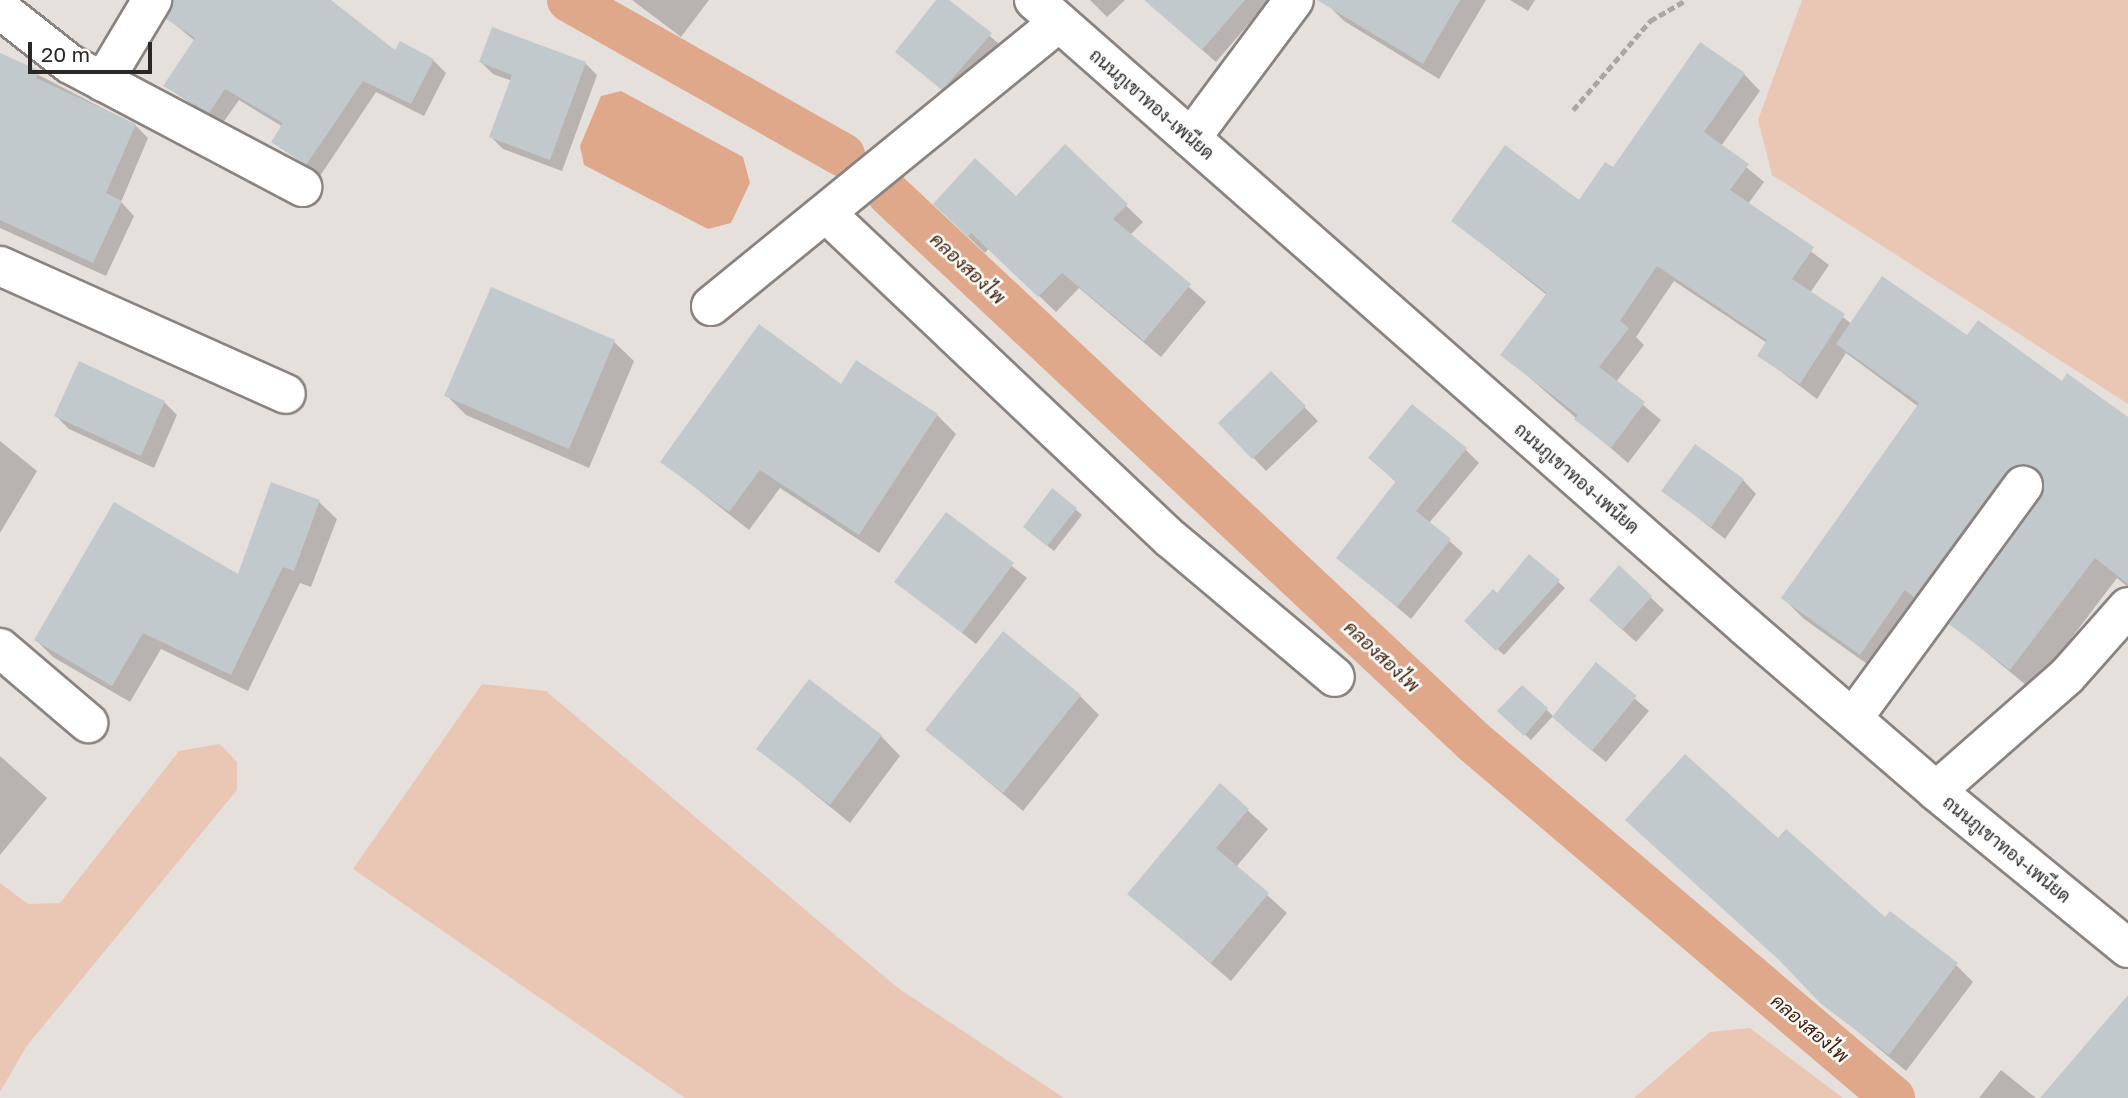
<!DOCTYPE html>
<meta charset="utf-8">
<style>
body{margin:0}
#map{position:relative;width:2128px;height:1098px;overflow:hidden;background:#e6e0dc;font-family:"Golos Text",Sarabun,sans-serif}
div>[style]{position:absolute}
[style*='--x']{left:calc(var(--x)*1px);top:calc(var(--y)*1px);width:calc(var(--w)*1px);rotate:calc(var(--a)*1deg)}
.green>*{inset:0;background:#eac7b5}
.water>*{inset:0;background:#e0a88b}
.shadow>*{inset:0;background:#0003}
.canal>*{height:44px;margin:-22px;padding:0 22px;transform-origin:22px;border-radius:22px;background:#e0a88b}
.building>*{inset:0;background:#c2c9cc}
.path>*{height:4.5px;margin-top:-2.25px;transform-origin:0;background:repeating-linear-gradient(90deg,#aba6a3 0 7px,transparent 0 10.5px)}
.roads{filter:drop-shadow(2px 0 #8a8380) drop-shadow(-2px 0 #8a8380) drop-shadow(0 2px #8a8380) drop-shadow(0 -2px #8a8380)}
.minor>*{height:38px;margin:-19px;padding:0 19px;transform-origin:19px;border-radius:19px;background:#fff}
span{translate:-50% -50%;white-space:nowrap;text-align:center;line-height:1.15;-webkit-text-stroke:5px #fff;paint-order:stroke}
.street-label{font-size:18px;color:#2a2826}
.water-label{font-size:19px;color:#45210b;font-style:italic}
.scale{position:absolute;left:28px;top:42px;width:124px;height:32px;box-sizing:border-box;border:4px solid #2a2826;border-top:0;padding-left:9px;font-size:21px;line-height:24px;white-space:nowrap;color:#2a2826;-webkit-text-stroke:5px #fff;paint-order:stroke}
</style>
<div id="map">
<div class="green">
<i style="clip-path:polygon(1802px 0,2128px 0,2128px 404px,1772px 175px,1758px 120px)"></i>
<i style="clip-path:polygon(482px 684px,546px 691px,898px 988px,1064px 1098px,685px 1098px,353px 869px)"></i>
<i style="clip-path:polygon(220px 744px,237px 762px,237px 790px,26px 1047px,0 1092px,0 883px,28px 904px,60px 903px,179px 751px)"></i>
<i style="clip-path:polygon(1750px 1028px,1843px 1098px,1634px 1098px,1710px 1032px)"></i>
</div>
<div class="water">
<i style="clip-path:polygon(621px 91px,743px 157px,750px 183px,731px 223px,708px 229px,584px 165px,580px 146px,601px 96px)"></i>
</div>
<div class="shadow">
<i style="clip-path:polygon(176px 0,328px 0,396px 52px,433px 60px,446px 73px,424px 116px,376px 92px,320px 176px,273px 141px,283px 127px,239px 100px,222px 124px,165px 86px,195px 41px,168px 19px)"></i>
<i style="clip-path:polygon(632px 0,709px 0,681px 37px)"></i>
<i style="clip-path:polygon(939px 0,947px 0,1004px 48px,956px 101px,897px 52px)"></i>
<i style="clip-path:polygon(1090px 0,1125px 0,1107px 17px)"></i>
<i style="clip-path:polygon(1145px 0,1269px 0,1216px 62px)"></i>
<i style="clip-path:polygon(1330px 0,1486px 0,1439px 79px,1344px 21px,1328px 5px)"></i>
<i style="clip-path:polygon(1510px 0,1535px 0,1528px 11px)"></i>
<i style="clip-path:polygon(0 55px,135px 125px,148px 138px,121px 202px,134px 216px,106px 276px,0 228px)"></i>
<i style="clip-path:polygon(481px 62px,585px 63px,597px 75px,562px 171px,503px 149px,491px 137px,512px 81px,493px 74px)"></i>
<i style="clip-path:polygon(1744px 74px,1760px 91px,1721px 146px,1764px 182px,1748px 204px,1829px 265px,1810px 293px,1852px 324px,1968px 337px,2128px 419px,2128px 587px,2117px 578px,2032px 690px,1952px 624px,2043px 499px,2044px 486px,2027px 494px,1881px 674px,1804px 619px,1783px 598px,1919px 407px,1846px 353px,1817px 399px,1759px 355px,1767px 343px,1674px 281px,1636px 337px,1644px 345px,1616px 382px,1661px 420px,1628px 463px,1502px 354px,1547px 295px,1453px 221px,1579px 202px,1614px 169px)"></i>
<i style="clip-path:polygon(1065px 147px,1143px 222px,1130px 235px,1206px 302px,1161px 357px,1079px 288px,1056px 312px,989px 248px,985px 253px,952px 221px,1016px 198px)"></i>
<i style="clip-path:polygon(491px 290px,614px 342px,634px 361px,589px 468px,466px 415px,446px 395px)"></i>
<i style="clip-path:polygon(1271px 373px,1318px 421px,1266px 471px,1220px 423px)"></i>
<i style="clip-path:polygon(841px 386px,937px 415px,956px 434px,879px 553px,780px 488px,749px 530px,663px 462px)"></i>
<i style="clip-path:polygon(164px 402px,177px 415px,154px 468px,69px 429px,56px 416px)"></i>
<i style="clip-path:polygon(0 441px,37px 471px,0 533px)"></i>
<i style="clip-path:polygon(1465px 449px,1479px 463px,1429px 523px,1463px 553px,1411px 619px,1338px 557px,1397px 483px,1370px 458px)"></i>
<i style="clip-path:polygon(1743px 480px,1756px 494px,1725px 539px,1664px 491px)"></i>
<i style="clip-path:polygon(319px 502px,337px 519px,311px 587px,300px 583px,248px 691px,161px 649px,130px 702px,53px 657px,36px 640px,239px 577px)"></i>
<i style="clip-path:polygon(1075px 509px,1082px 515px,1054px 551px,1031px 533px)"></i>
<i style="clip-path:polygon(946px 514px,1027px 578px,976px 644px,896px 581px)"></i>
<i style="clip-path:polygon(1529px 556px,1565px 588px,1504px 655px,1473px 628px)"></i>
<i style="clip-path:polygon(1619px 568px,1664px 610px,1636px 642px,1604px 613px)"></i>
<i style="clip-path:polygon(1596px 665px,1649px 711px,1606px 762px,1567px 730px,1553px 716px,1531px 740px,1500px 711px,1547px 710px,1554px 717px)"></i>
<i style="clip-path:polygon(1080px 696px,1099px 715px,1023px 811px,927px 730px)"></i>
<i style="clip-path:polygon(881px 736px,900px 756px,850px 823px,759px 749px)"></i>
<i style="clip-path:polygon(0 756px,47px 798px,0 855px)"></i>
<i style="clip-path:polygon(1220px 785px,1268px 829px,1236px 867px,1287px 913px,1231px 981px,1130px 894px)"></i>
<i style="clip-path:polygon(1885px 919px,1956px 965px,1973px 982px,1906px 1071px,1821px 1001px)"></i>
<i style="clip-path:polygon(2001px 1070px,2036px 1098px,1979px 1098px)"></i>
</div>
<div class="canal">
<i style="--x:569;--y:0;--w:315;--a:29.5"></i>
<i style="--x:889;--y:194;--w:802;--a:43.13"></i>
<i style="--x:1474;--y:742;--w:550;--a:40.35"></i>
</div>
<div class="building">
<i style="clip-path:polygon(174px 0,331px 0,395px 50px,400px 41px,434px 59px,411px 104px,363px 81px,306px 165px,271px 142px,283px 123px,225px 89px,209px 113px,163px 86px,195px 38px,166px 19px)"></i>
<i style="clip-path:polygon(936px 0,949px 0,992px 33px,942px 90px,895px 52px)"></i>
<i style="clip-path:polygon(1144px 0,1245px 0,1202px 50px)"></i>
<i style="clip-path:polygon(1317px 0,1460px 0,1423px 64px)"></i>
<i style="clip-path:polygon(492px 27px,586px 62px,550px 160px,489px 137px,512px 75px,479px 62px)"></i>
<i style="clip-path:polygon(1700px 42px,1745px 73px,1704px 132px,1749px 164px,1730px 190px,1814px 247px,1792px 279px,1845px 314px,1800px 384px,1757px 356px,1767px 340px,1657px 266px,1620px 321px,1629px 328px,1599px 367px,1645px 402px,1611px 448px,1574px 419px,1578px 415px,1500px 355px,1547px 293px,1451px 221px,1505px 145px,1579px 200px,1605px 162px,1613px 167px)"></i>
<i style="clip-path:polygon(0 53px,40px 71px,36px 78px,136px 124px,106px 193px,122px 201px,93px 263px,0 220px)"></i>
<i style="clip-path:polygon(1065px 144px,1128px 204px,1113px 219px,1191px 284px,1144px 341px,1062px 273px,1038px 297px,971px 233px,968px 237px,933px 204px,975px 158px,1016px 196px)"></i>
<i style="clip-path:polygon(1882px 276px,1967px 335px,1978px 320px,2062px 381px,2067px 373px,2128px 417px,2128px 584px,2095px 558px,2010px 670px,1949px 624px,2041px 498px,2043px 477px,2026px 464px,2005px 473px,1914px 597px,1905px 590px,1860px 655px,1781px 598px,1919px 403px,1836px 344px)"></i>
<i style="clip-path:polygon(491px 287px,615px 340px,569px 449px,444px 396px)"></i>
<i style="clip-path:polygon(759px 324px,841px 384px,856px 360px,938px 414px,859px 535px,760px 470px,729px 512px,660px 462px)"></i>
<i style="clip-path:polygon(79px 361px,165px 401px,141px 456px,54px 416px)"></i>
<i style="clip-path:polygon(1271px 371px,1306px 406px,1252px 459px,1218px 423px)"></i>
<i style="clip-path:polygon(1412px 404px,1467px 448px,1416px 511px,1451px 539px,1397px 607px,1336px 558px,1396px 481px,1368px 458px)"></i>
<i style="clip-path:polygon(1695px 444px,1744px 479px,1711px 527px,1661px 491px)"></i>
<i style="clip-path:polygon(271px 482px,320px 500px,294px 571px,283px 567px,231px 675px,143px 633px,112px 686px,34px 640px,114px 502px,238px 574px)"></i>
<i style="clip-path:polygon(1052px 488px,1077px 508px,1047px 546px,1023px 527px)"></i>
<i style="clip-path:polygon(946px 512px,1014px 563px,962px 633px,894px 582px)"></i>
<i style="clip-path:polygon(1529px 554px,1560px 580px,1496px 651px,1464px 621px,1493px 589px,1497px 593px)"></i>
<i style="clip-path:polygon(1619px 565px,1652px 596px,1622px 630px,1589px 600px)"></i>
<i style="clip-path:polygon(1003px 631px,1081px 695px,1003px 793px,925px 730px)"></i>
<i style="clip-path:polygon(1596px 662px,1637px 696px,1592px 751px,1552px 717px)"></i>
<i style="clip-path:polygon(809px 679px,882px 735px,830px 805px,756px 749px)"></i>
<i style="clip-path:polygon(1522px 685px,1548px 708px,1524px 736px,1497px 711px)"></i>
<i style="clip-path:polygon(1685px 754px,1778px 838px,1786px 829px,1885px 917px,1890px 911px,1958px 963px,1889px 1055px,1820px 1003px,1780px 961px,1625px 820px)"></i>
<i style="clip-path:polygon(1220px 783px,1249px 809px,1216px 848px,1269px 893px,1211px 963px,1127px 894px)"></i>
<i style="clip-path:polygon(2128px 995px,2128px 1098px,2040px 1098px)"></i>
</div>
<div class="path">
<i style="--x:1573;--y:110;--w:118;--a:-49.1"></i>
<i style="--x:1650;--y:21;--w:42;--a:-30.3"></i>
</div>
<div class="roads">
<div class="minor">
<i style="--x:1034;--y:0;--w:947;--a:41.36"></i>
<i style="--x:1745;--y:626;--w:252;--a:40.8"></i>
<i style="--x:1936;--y:791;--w:248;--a:39.3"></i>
<i style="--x:0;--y:9;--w:89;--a:38.2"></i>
<i style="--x:70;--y:64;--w:263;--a:27.9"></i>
<i style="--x:103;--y:82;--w:96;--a:-59.1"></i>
<i style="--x:1191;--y:138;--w:172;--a:-53.3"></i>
<i style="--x:828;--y:215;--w:472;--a:43.4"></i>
<i style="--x:1171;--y:539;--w:214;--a:40.1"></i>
<i style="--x:0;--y:266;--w:313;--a:24.1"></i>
<i style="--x:711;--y:306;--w:449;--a:-39.2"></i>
<i style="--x:0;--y:648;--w:116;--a:40.4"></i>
<i style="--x:1853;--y:718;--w:288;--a:-53.8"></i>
<i style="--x:1936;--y:791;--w:174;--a:-41.3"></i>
<i style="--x:2067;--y:676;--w:92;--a:-48.5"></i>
</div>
</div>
<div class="street-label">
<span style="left:1152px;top:104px;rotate:41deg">ถนนภูเขาทอง-เพนียด</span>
<span style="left:1577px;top:478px;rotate:41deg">ถนนภูเขาทอง-เพนียด</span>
<span style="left:2007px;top:849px;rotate:39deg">ถนนภูเขาทอง-เพนียด</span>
</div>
<div class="water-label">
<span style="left:968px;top:268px;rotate:43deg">คลองสองไพ</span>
<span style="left:1382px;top:656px;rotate:43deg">คลองสองไพ</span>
<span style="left:1810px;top:1028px;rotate:40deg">คลองสองไพ</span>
</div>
<div class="scale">20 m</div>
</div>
